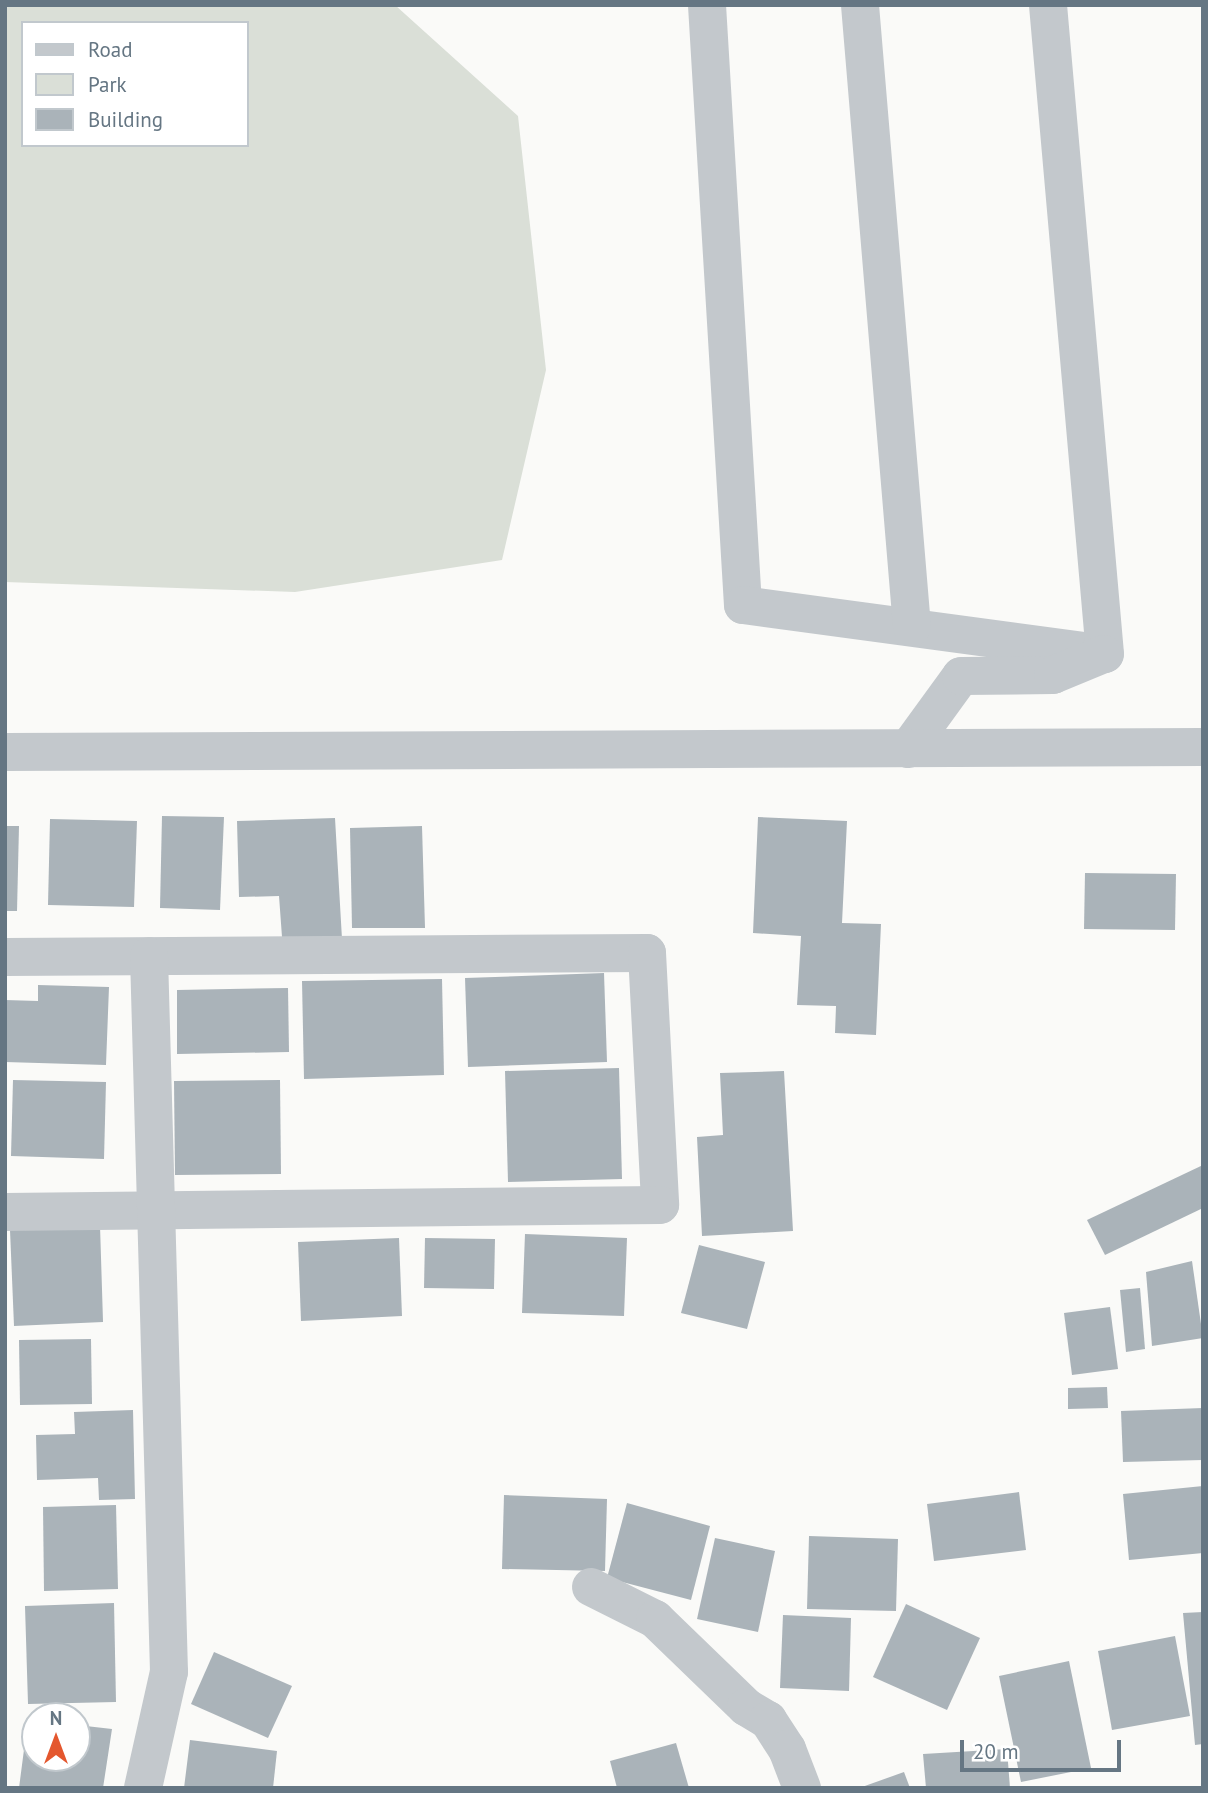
<!DOCTYPE html>
<style>
body{margin:0}
#map{position:relative;width:1208px;height:1793px;overflow:hidden;background:#fafaf8;font-family:"PT Sans",sans-serif}
div>[style]{position:absolute}
[style*='--x']{left:calc(var(--x)*1px);top:calc(var(--y)*1px);width:calc(var(--w)*1px);rotate:calc(var(--a)*1deg)}
.green>*{inset:0;background:#dadfd7}
.building>*{inset:0;background:#aab3b9}
.minor>*{height:38px;margin:-19px;padding:0 19px;transform-origin:19px;border-radius:19px;background:#c3c8cc}
.tertiary>*{height:38px;margin:-19px;padding:0 19px;transform-origin:19px;border-radius:19px;background:#c3c8cc}
span{translate:-50% -50%;white-space:nowrap;text-align:center;line-height:1.15;-webkit-text-stroke:7px #fff;paint-order:stroke}
.frame{position:absolute;inset:0;border:7px solid #657683;pointer-events:none}
.legend{position:absolute;left:21px;top:21px;width:228px;height:126px;box-sizing:border-box;background:#fff;border:2px solid #c1c8cd;margin:0;padding:9px 12px;list-style:none;font-size:21px;color:#657683}
.legend li{display:flex;align-items:center;gap:14px;height:35px}
.legend b{width:35px;border:2px solid #c1c8cd}
.north{position:absolute;left:21px;top:1702px;width:70px;height:70px;box-sizing:border-box;background:#fff;border:2px solid #c1c8cd;border-radius:50%;rotate:0deg;font-size:19px;font-weight:700;line-height:28px;text-align:center;color:#657683}
.north::after{content:'';display:block;margin:auto;width:24px;height:32px;background:#e4572e;clip-path:polygon(50% 0,100% 100%,50% 72%,0 100%)}
.scale{position:absolute;left:960px;top:1740px;width:161px;height:32px;box-sizing:border-box;border:4px solid #657683;border-top:0;padding-left:9px;font-size:21px;line-height:24px;white-space:nowrap;color:#657683;-webkit-text-stroke:5px #fff;paint-order:stroke}
</style>
<div id="map">
<div class="green">
<i style="clip-path:polygon(evenodd,5px 5px,395px 5px,518px 116px,546px 370px,502px 560px,295px 592px,5px 582px,5px 5px,23px 23px,247px 23px,247px 145px,23px 145px,23px 23px)"></i>
</div>
<div class="building">
<i style="clip-path:polygon(162px 816px,224px 817px,220px 910px,160px 908px)"></i>
<i style="clip-path:polygon(758px 817px,847px 821px,842px 923px,881px 924px,876px 1035px,835px 1033px,836px 1006px,797px 1005px,801px 936px,753px 933px)"></i>
<i style="clip-path:polygon(335px 818px,342px 939px,282px 937px,279px 896px,239px 897px,237px 821px)"></i>
<i style="clip-path:polygon(50px 819px,137px 821px,134px 907px,48px 905px)"></i>
<i style="clip-path:polygon(5px 826px,19px 826px,17px 911px,5px 911px)"></i>
<i style="clip-path:polygon(422px 826px,425px 928px,352px 928px,350px 828px)"></i>
<i style="clip-path:polygon(1085px 873px,1176px 874px,1175px 930px,1084px 929px)"></i>
<i style="clip-path:polygon(604px 973px,607px 1062px,468px 1067px,465px 978px)"></i>
<i style="clip-path:polygon(442px 979px,444px 1075px,304px 1079px,302px 981px)"></i>
<i style="clip-path:polygon(38px 985px,109px 987px,106px 1065px,5px 1062px,5px 1000px,38px 1001px)"></i>
<i style="clip-path:polygon(288px 988px,289px 1052px,177px 1054px,177px 990px)"></i>
<i style="clip-path:polygon(619px 1068px,622px 1179px,508px 1182px,505px 1071px)"></i>
<i style="clip-path:polygon(784px 1071px,793px 1231px,702px 1236px,697px 1137px,723px 1135px,720px 1073px)"></i>
<i style="clip-path:polygon(13px 1080px,106px 1082px,104px 1159px,11px 1156px)"></i>
<i style="clip-path:polygon(280px 1080px,281px 1174px,175px 1175px,174px 1081px)"></i>
<i style="clip-path:polygon(1203px 1165px,1203px 1208px,1105px 1255px,1087px 1220px)"></i>
<i style="clip-path:polygon(100px 1225px,103px 1322px,14px 1326px,10px 1230px)"></i>
<i style="clip-path:polygon(525px 1234px,627px 1238px,624px 1316px,522px 1313px)"></i>
<i style="clip-path:polygon(399px 1238px,402px 1316px,301px 1321px,298px 1242px)"></i>
<i style="clip-path:polygon(425px 1238px,495px 1239px,494px 1289px,424px 1288px)"></i>
<i style="clip-path:polygon(699px 1245px,765px 1262px,747px 1329px,681px 1313px)"></i>
<i style="clip-path:polygon(1192px 1261px,1203px 1338px,1152px 1346px,1146px 1272px)"></i>
<i style="clip-path:polygon(1140px 1288px,1145px 1349px,1126px 1352px,1120px 1290px)"></i>
<i style="clip-path:polygon(1110px 1307px,1118px 1369px,1072px 1375px,1064px 1313px)"></i>
<i style="clip-path:polygon(91px 1339px,92px 1404px,20px 1405px,19px 1340px)"></i>
<i style="clip-path:polygon(1107px 1387px,1108px 1408px,1068px 1409px,1068px 1388px)"></i>
<i style="clip-path:polygon(1203px 1408px,1203px 1460px,1123px 1462px,1121px 1411px)"></i>
<i style="clip-path:polygon(133px 1410px,135px 1499px,99px 1500px,98px 1478px,37px 1480px,36px 1435px,75px 1434px,74px 1412px)"></i>
<i style="clip-path:polygon(1203px 1486px,1203px 1553px,1129px 1560px,1123px 1494px)"></i>
<i style="clip-path:polygon(1019px 1492px,1026px 1550px,934px 1561px,927px 1504px)"></i>
<i style="clip-path:polygon(504px 1495px,607px 1499px,605px 1571px,502px 1569px)"></i>
<i style="clip-path:polygon(627px 1503px,710px 1526px,691px 1600px,607px 1578px)"></i>
<i style="clip-path:polygon(116px 1505px,118px 1589px,44px 1591px,43px 1507px)"></i>
<i style="clip-path:polygon(809px 1536px,898px 1539px,896px 1611px,807px 1609px)"></i>
<i style="clip-path:polygon(715px 1538px,775px 1551px,758px 1632px,697px 1619px)"></i>
<i style="clip-path:polygon(114px 1603px,116px 1702px,28px 1704px,25px 1606px)"></i>
<i style="clip-path:polygon(906px 1604px,980px 1638px,947px 1710px,873px 1677px)"></i>
<i style="clip-path:polygon(1203px 1612px,1203px 1744px,1195px 1745px,1183px 1613px)"></i>
<i style="clip-path:polygon(783px 1615px,851px 1618px,849px 1691px,780px 1688px)"></i>
<i style="clip-path:polygon(1175px 1636px,1190px 1716px,1112px 1730px,1098px 1651px)"></i>
<i style="clip-path:polygon(214px 1652px,292px 1686px,268px 1738px,191px 1704px)"></i>
<i style="clip-path:polygon(1069px 1661px,1091px 1768px,1021px 1782px,999px 1676px)"></i>
<i style="clip-path:polygon(28px 1719px,35px 1719px,35px 1758px,77px 1758px,77px 1725px,112px 1729px,103px 1788px,19px 1788px)"></i>
<i style="clip-path:polygon(190px 1740px,277px 1751px,273px 1788px,184px 1788px)"></i>
<i style="clip-path:polygon(676px 1743px,689px 1788px,617px 1788px,610px 1761px)"></i>
<i style="clip-path:polygon(1007px 1749px,1010px 1788px,926px 1788px,923px 1754px)"></i>
<i style="clip-path:polygon(904px 1772px,910px 1788px,862px 1788px,862px 1787px)"></i>
</div>
<div class="minor">
<i style="--x:707;--y:5;--w:601;--a:86.57"></i>
<i style="--x:743;--y:605;--w:365;--a:7.7"></i>
<i style="--x:1105;--y:654;--w:651;--a:-95.02"></i>
<i style="--x:860;--y:5;--w:624;--a:85.22"></i>
<i style="--x:908;--y:749;--w:90;--a:-54"></i>
<i style="--x:961;--y:676;--w:92;--a:-0.6"></i>
<i style="--x:1053;--y:675;--w:55;--a:-22.4"></i>
<i style="--x:5;--y:957;--w:642;--a:-0.36"></i>
<i style="--x:647;--y:953;--w:252;--a:87"></i>
<i style="--x:660;--y:1205;--w:655;--a:179.39"></i>
<i style="--x:591;--y:1587;--w:72;--a:26.6"></i>
<i style="--x:655;--y:1619;--w:127;--a:44"></i>
<i style="--x:746;--y:1707;--w:26;--a:31"></i>
<i style="--x:768;--y:1720;--w:35;--a:57"></i>
<i style="--x:787;--y:1749;--w:42;--a:69"></i>
<i style="--x:143;--y:1788;--w:119;--a:-77.4"></i>
<i style="--x:169;--y:1672;--w:716;--a:-91.6"></i>
</div>
<div class="tertiary">
<i style="--x:5;--y:752;--w:1198;--a:-0.24"></i>
</div>
<div class="frame"></div>
<ul class="legend">
<li><b style="height:9px;background:#c3c8cc"></b>Road</li>
<li><b style="height:19px;background:#dadfd7"></b>Park</li>
<li><b style="height:19px;background:#aab3b9"></b>Building</li>
</ul>
<div class="north">N</div>
<div class="scale">20 m</div>
</div>
